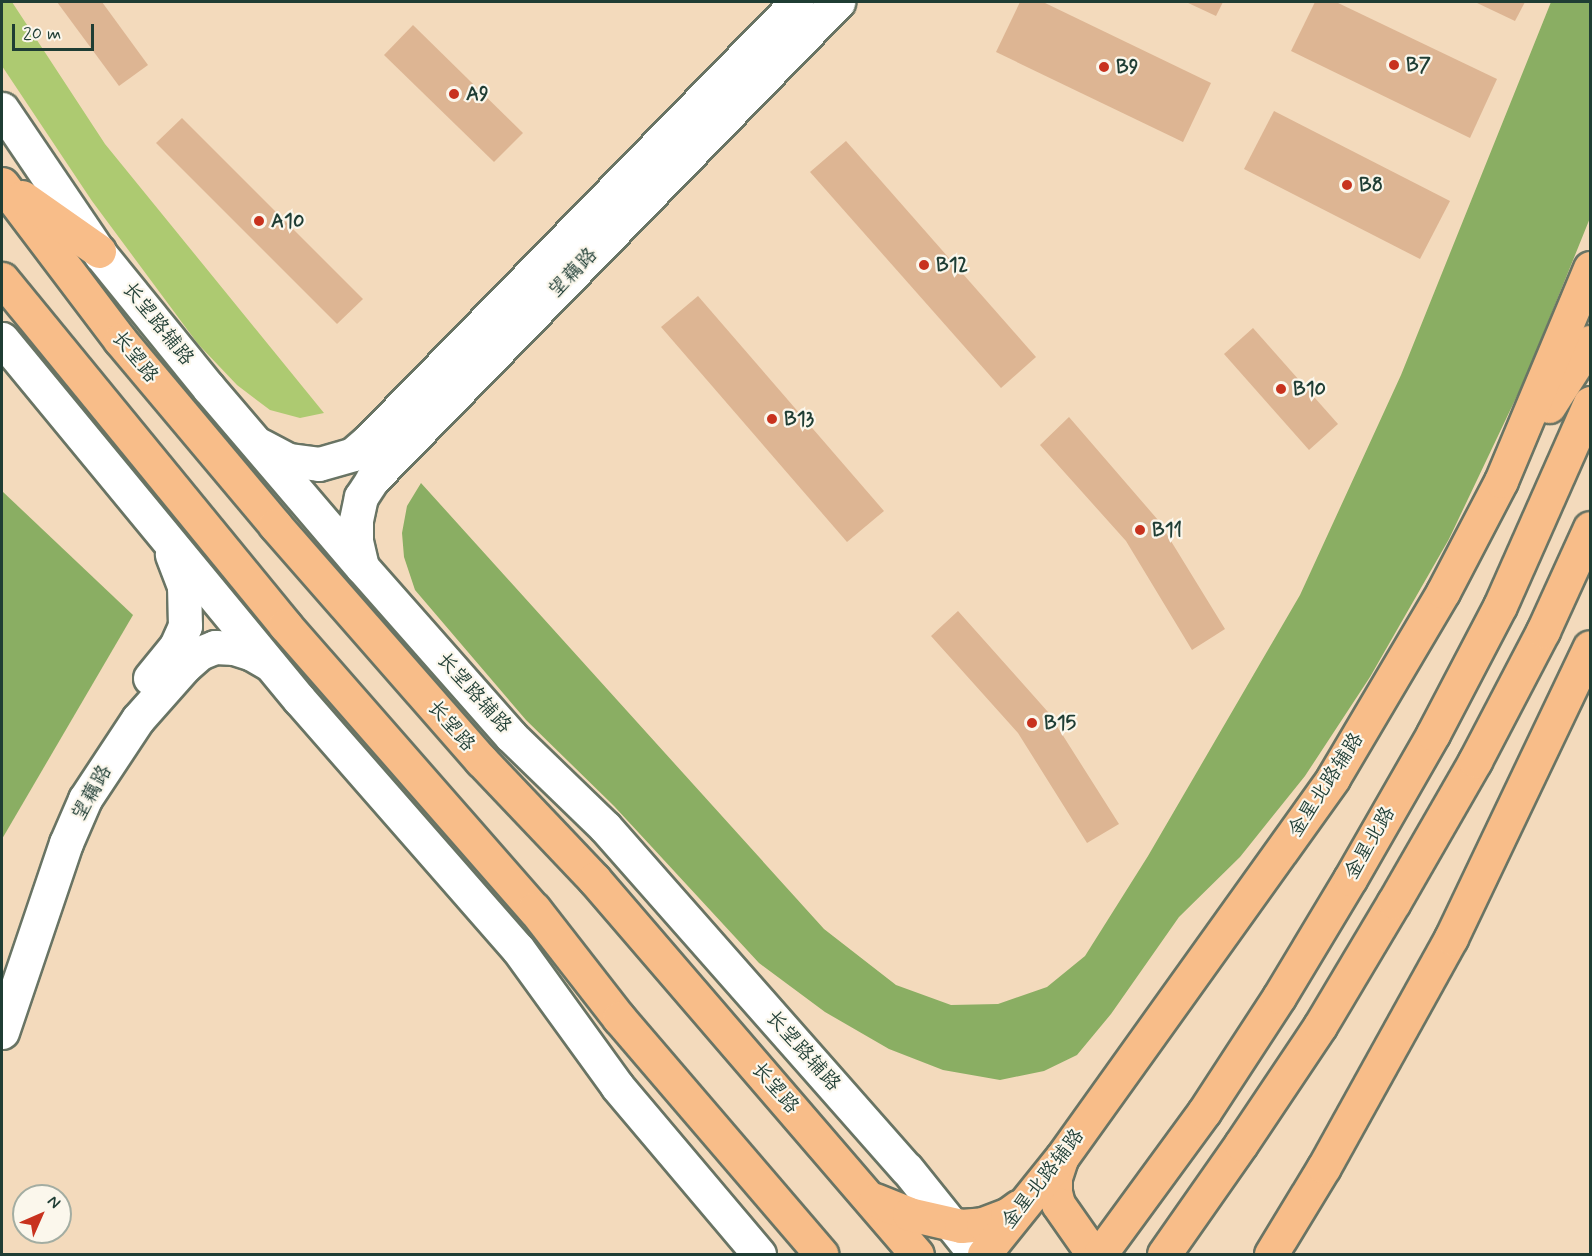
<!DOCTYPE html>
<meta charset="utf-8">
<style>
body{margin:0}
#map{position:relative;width:1592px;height:1256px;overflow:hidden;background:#f3dabc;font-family:Mynerve,"LXGW WenKai TC",sans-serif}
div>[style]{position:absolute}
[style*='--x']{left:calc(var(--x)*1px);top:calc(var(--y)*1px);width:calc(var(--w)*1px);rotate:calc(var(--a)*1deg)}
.green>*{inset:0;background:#adca71}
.forest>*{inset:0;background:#8aae63}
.building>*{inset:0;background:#ddb593}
.roads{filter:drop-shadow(2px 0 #697464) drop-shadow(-2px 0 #697464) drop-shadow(0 2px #697464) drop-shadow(0 -2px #697464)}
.minor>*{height:33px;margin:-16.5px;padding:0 16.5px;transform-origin:16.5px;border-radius:16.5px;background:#fff}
.major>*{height:33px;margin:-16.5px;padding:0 16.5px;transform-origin:16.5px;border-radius:16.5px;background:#f8bd89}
.dots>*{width:16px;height:16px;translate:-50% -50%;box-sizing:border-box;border:3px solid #fbf7ec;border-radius:50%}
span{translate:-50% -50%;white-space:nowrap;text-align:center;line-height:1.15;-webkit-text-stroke:4.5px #fbf7ec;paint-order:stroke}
.poi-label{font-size:20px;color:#1f3d34;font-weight:700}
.left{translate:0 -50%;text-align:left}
.street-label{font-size:20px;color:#1f3d34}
.frame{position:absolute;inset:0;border:3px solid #1f3d34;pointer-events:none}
.north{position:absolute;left:12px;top:1184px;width:60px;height:60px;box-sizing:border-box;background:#fbf7ec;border:2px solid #a3ada2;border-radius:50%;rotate:45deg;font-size:16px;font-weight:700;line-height:24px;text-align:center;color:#1f3d34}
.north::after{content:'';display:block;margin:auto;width:21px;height:27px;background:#c8321e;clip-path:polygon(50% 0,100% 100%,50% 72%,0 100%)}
.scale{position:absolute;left:12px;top:24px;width:82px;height:27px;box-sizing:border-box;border:3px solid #1f3d34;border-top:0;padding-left:8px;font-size:18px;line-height:21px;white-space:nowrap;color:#1f3d34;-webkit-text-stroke:4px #fbf7ec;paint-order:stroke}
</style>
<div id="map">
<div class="green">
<i style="clip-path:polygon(2px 2px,12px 2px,105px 144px,324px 413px,300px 418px,270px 410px,237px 385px,198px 344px,92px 201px,2px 66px)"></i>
</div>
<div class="forest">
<i style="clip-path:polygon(1551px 2px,1590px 2px,1590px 218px,1525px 379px,1449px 539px,1370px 677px,1305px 776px,1240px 857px,1179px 917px,1111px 1014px,1077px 1055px,1044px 1071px,1000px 1080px,943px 1070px,889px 1049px,825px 1012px,759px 963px,614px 806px,526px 720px,415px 590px,404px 557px,402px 533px,407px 506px,421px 483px,824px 929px,896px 985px,951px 1005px,998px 1004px,1047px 987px,1085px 956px,1148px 856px,1300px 595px,1401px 375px)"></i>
<i style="clip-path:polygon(2px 491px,133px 615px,2px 839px)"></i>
</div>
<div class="building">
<i style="clip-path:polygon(57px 2px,102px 2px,148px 65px,119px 86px)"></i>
<i style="clip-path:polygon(1020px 2px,1043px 2px,1211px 83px,1183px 142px,996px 52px)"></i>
<i style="clip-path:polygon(1186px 2px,1223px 2px,1216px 16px)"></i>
<i style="clip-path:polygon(1315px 2px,1336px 2px,1497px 79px,1470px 138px,1291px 51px)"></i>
<i style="clip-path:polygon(1475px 2px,1525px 2px,1515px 21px)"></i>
<i style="clip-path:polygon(413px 25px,523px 133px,494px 162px,384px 55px)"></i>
<i style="clip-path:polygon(1274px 111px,1450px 201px,1420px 259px,1244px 169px)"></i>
<i style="clip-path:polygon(182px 118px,363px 299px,337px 324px,156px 143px)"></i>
<i style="clip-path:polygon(846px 141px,1036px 357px,1001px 388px,810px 172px)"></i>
<i style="clip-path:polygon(698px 296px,884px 511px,847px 542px,661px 327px)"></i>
<i style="clip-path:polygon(1253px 328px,1338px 424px,1309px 450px,1224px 354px)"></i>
<i style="clip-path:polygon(1069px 417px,1158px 520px,1225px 629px,1192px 650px,1126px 541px,1040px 445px)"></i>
<i style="clip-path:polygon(958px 611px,1048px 712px,1119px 824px,1087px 843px,1018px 733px,931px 636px)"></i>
</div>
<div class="roads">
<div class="minor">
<i style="--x:2;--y:109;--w:176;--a:55.9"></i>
<i style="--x:101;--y:255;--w:170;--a:51"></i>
<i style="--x:208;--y:387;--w:237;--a:49.5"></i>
<i style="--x:362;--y:567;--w:225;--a:48.6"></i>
<i style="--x:511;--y:736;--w:131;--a:44.1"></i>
<i style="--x:605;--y:827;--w:456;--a:48.6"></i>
<i style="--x:907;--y:1169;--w:109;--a:51.3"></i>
<i style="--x:2;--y:339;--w:467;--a:50.5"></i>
<i style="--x:299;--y:699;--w:332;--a:48.8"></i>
<i style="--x:518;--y:949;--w:169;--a:54.1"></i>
<i style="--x:617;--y:1086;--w:220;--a:49.8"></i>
<i style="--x:262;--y:446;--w:30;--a:28"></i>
<i style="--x:288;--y:460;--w:31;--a:7"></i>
<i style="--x:319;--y:464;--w:35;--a:-16"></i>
<i style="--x:353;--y:454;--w:21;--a:-41"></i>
<i style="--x:369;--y:440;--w:612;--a:-45.66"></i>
<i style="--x:362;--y:567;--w:28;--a:-103"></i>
<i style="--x:356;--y:540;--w:20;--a:-90"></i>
<i style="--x:356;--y:520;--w:24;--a:-78"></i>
<i style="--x:361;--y:497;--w:20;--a:-57"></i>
<i style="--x:372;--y:480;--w:668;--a:-45.73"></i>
<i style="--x:150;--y:678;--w:41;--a:-50.9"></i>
<i style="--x:176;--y:646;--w:22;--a:-66"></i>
<i style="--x:185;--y:626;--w:40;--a:-91.4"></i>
<i style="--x:184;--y:586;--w:34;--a:-111"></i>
<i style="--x:2;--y:1032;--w:200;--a:-71.3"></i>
<i style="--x:66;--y:843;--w:48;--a:-66.6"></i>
<i style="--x:85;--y:799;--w:96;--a:-56.5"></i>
<i style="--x:138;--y:719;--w:71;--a:-48.4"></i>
<i style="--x:185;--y:666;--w:20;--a:-41"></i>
<i style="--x:200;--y:653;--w:16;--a:-22"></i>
<i style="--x:215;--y:647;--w:19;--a:3"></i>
<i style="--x:234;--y:648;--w:19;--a:18"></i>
<i style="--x:252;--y:654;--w:20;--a:30"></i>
</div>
<div class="major">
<i style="--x:2;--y:184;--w:196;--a:52.9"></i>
<i style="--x:120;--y:340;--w:241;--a:50"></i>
<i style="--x:275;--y:525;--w:313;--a:48.8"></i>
<i style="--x:481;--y:760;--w:164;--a:46.5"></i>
<i style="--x:594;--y:879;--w:495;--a:49.3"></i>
<i style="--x:22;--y:197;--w:94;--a:35"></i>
<i style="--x:2;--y:279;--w:447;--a:50.7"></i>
<i style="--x:285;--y:625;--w:378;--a:48.8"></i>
<i style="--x:534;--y:909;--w:138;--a:52.1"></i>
<i style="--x:619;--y:1018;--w:311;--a:49.4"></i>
<i style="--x:1549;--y:406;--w:76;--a:-57.4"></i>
<i style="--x:1061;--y:1159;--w:20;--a:108"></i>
<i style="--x:1055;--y:1178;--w:14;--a:90"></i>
<i style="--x:1055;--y:1192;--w:12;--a:76"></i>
<i style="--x:1058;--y:1204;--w:61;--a:55"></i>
<i style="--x:875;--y:1200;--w:37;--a:22"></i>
<i style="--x:909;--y:1214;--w:53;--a:13"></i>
<i style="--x:961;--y:1226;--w:22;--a:-5"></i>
<i style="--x:983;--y:1224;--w:26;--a:-21"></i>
<i style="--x:1007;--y:1215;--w:14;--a:-36"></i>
<i style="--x:984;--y:1254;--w:124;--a:-51.2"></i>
<i style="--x:1062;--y:1157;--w:466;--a:-54.4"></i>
<i style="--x:1333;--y:778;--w:216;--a:-59.4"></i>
<i style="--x:1443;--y:592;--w:125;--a:-62.4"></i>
<i style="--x:1501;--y:481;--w:231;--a:-67.3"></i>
<i style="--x:1100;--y:1254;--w:176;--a:-53.8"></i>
<i style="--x:1204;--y:1112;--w:137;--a:-56.9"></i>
<i style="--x:1279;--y:997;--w:138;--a:-59"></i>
<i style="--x:1350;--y:879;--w:167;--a:-60.2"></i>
<i style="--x:1433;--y:734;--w:144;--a:-62.4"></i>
<i style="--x:1500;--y:606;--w:222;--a:-66.1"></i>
<i style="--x:1164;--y:1254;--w:134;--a:-55"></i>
<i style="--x:1241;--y:1144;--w:142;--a:-56.2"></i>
<i style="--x:1320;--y:1026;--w:144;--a:-59.2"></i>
<i style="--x:1394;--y:902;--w:163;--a:-60.1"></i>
<i style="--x:1475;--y:761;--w:147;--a:-62.4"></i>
<i style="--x:1543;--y:631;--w:113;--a:-65.5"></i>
<i style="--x:1271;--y:1254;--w:102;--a:-58.7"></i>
<i style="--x:1324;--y:1167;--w:262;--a:-61"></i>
<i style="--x:1451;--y:938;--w:322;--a:-64.5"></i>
</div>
</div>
<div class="dots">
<i style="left:1394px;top:65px;background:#c8321e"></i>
<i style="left:1104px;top:67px;background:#c8321e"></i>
<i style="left:454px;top:94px;background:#c8321e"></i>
<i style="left:1347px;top:185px;background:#c8321e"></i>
<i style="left:259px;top:221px;background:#c8321e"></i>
<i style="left:924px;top:265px;background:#c8321e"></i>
<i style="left:1281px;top:389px;background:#c8321e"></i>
<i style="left:772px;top:419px;background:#c8321e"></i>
<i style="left:1140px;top:530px;background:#c8321e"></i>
<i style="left:1032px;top:723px;background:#c8321e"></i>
</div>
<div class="poi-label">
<span class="left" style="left:1406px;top:65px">B7</span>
<span class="left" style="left:1116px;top:67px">B9</span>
<span class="left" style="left:466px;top:94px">A9</span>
<span class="left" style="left:1359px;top:185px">B8</span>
<span class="left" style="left:271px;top:221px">A10</span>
<span class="left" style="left:936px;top:265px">B12</span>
<span class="left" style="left:1293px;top:389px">B10</span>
<span class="left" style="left:784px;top:419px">B13</span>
<span class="left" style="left:1152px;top:530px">B11</span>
<span class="left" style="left:1044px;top:723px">B15</span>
</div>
<div class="street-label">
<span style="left:573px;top:273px;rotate:-46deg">望藕路</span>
<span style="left:158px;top:324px;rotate:51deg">长望路辅路</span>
<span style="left:135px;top:357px;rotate:51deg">长望路</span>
<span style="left:474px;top:693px;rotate:48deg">长望路辅路</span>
<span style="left:451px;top:726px;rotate:49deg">长望路</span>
<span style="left:1326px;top:785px;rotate:-57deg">金星北路辅路</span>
<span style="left:92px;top:793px;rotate:-61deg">望藕路</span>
<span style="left:1370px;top:843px;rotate:-60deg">金星北路</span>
<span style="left:803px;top:1051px;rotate:48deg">长望路辅路</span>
<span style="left:775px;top:1088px;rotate:49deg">长望路</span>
<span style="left:1043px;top:1179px;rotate:-52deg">金星北路辅路</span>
</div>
<div class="frame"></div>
<div class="north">N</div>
<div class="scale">20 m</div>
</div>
